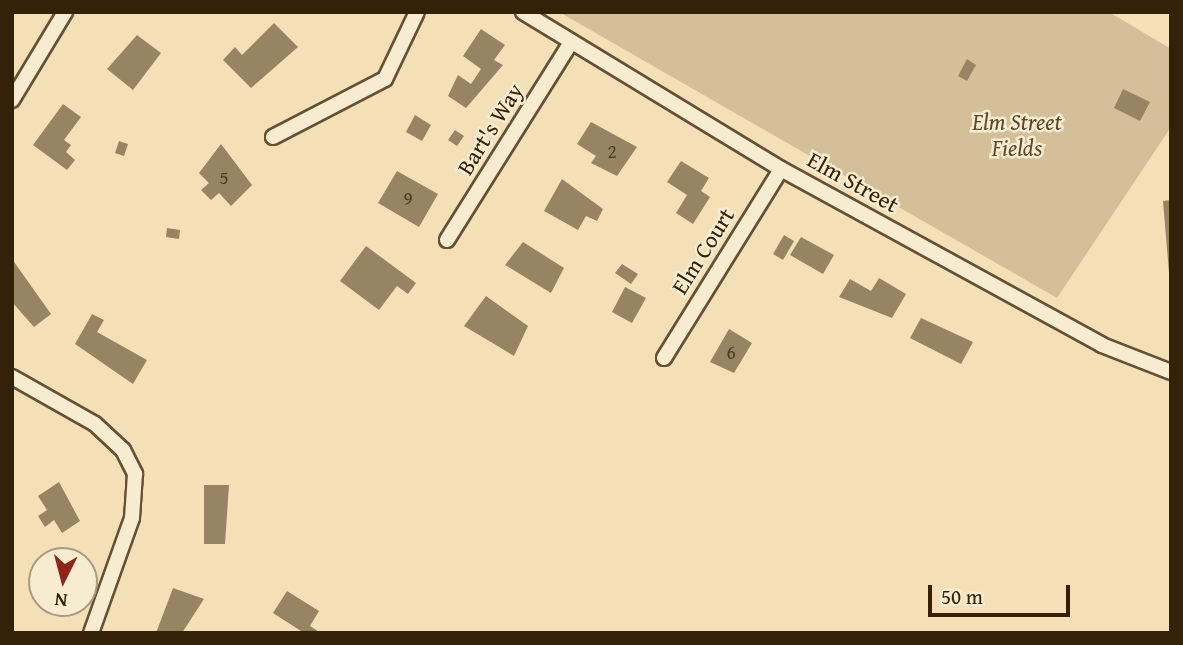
<!DOCTYPE html>
<style>
body{margin:0}
#map{position:relative;width:1183px;height:645px;overflow:hidden;background:#f3e0b7;font-family:"Gentium Book Plus",serif}
div>[style]{position:absolute}
[style*='--x']{left:calc(var(--x)*1px);top:calc(var(--y)*1px);width:calc(var(--w)*1px);rotate:calc(var(--a)*1deg)}
.green>*{inset:0;background:#d3c099}
.building>*{inset:0;background:#978463}
.roads{filter:drop-shadow(2px 0 #645134) drop-shadow(-2px 0 #645134) drop-shadow(0 2px #645134) drop-shadow(0 -2px #645134)}
.street>*{height:14px;margin:-7px;padding:0 7px;transform-origin:7px;border-radius:7px;background:#f7ebd0}
span{translate:-50% -50%;white-space:nowrap;text-align:center;line-height:1.15;-webkit-text-stroke:5px #f7ebd0;paint-order:stroke}
.number-label{font-size:19px;color:#4d3a1f}
.number-label span{-webkit-text-stroke-width:0}
.park-label{font-size:23px;color:#5c492c;font-style:italic}
.street-label{font-size:23px;color:#342108}
.frame{position:absolute;inset:0;border:14px solid #342108;pointer-events:none}
.north{position:absolute;left:28px;top:547px;width:70px;height:70px;box-sizing:border-box;background:#f7ebd0;border:2px solid #a99a80;border-radius:50%;rotate:186deg;font-size:19px;font-weight:700;line-height:28px;text-align:center;color:#342108}
.north::after{content:'';display:block;margin:auto;width:24px;height:32px;background:#8f2418;clip-path:polygon(50% 0,100% 100%,50% 72%,0 100%)}
.scale{position:absolute;left:928px;top:585px;width:142px;height:32px;box-sizing:border-box;border:4px solid #342108;border-top:0;padding-left:9px;font-size:21px;line-height:24px;white-space:nowrap;color:#342108;-webkit-text-stroke:5px #f7ebd0;paint-order:stroke}
</style>
<div id="map">
<div class="green">
<i style="clip-path:polygon(559px 12px,1109px 12px,1171px 49px,1171px 127px,1057px 298px)"></i>
</div>
<div class="building">
<i style="clip-path:polygon(274px 23px,298px 47px,251px 88px,223px 60px,235px 47px,242px 55px)"></i>
<i style="clip-path:polygon(481px 29px,505px 45px,494px 60px,503px 65px,466px 108px,448px 96px,458px 75px,471px 84px,481px 69px,463px 56px)"></i>
<i style="clip-path:polygon(137px 35px,161px 53px,133px 90px,107px 69px)"></i>
<i style="clip-path:polygon(967px 59px,976px 65px,967px 81px,958px 76px)"></i>
<i style="clip-path:polygon(1123px 89px,1150px 102px,1140px 121px,1114px 108px)"></i>
<i style="clip-path:polygon(63px 104px,81px 117px,64px 140px,71px 145px,66px 152px,75px 160px,67px 170px,33px 145px)"></i>
<i style="clip-path:polygon(415px 115px,431px 125px,422px 141px,406px 132px)"></i>
<i style="clip-path:polygon(591px 122px,637px 147px,617px 176px,591px 163px,596px 156px,577px 144px)"></i>
<i style="clip-path:polygon(455px 130px,464px 136px,457px 146px,448px 140px)"></i>
<i style="clip-path:polygon(119px 141px,128px 144px,124px 156px,115px 153px)"></i>
<i style="clip-path:polygon(221px 144px,252px 185px,231px 206px,219px 193px,211px 200px,201px 190px,209px 183px,199px 173px)"></i>
<i style="clip-path:polygon(681px 161px,709px 178px,701px 191px,710px 197px,693px 224px,676px 213px,687px 195px,667px 182px)"></i>
<i style="clip-path:polygon(397px 171px,438px 194px,419px 227px,378px 203px)"></i>
<i style="clip-path:polygon(562px 179px,603px 209px,597px 221px,586px 216px,578px 230px,544px 211px)"></i>
<i style="clip-path:polygon(1171px 200px,1171px 273px,1169px 273px,1163px 201px)"></i>
<i style="clip-path:polygon(167px 228px,180px 230px,179px 239px,166px 237px)"></i>
<i style="clip-path:polygon(784px 235px,794px 241px,783px 260px,773px 254px)"></i>
<i style="clip-path:polygon(801px 237px,834px 255px,823px 274px,790px 255px)"></i>
<i style="clip-path:polygon(523px 242px,564px 268px,551px 293px,505px 265px)"></i>
<i style="clip-path:polygon(366px 246px,416px 283px,408px 294px,397px 286px,379px 310px,340px 281px)"></i>
<i style="clip-path:polygon(12px 259px,51px 314px,34px 327px,12px 302px)"></i>
<i style="clip-path:polygon(622px 264px,638px 274px,631px 284px,615px 273px)"></i>
<i style="clip-path:polygon(879px 278px,906px 294px,892px 318px,839px 297px,850px 279px,871px 291px)"></i>
<i style="clip-path:polygon(625px 287px,646px 298px,632px 323px,612px 312px)"></i>
<i style="clip-path:polygon(486px 296px,528px 326px,514px 356px,464px 326px)"></i>
<i style="clip-path:polygon(92px 314px,104px 320px,97px 332px,147px 360px,133px 384px,75px 344px)"></i>
<i style="clip-path:polygon(921px 318px,973px 342px,961px 364px,910px 338px)"></i>
<i style="clip-path:polygon(729px 329px,752px 343px,734px 373px,710px 362px)"></i>
<i style="clip-path:polygon(59px 482px,80px 521px,62px 533px,54px 520px,45px 527px,38px 516px,47px 510px,38px 496px)"></i>
<i style="clip-path:polygon(204px 485px,229px 485px,225px 544px,204px 544px)"></i>
<i style="clip-path:polygon(173px 588px,204px 599px,182px 633px,156px 633px)"></i>
<i style="clip-path:polygon(287px 591px,319px 611px,310px 626px,321px 633px,304px 633px,273px 613px)"></i>
</div>
<div class="roads">
<div class="street">
<i style="--x:523;--y:12;--w:302;--a:31.3"></i>
<i style="--x:781;--y:169;--w:366;--a:28.7"></i>
<i style="--x:1102;--y:345;--w:74;--a:21.4"></i>
<i style="--x:12;--y:100;--w:103;--a:-58.9"></i>
<i style="--x:273;--y:137;--w:126;--a:-27.4"></i>
<i style="--x:385;--y:79;--w:74;--a:-64.5"></i>
<i style="--x:447;--y:240;--w:234;--a:-57.9"></i>
<i style="--x:664;--y:358;--w:222;--a:-58.2"></i>
<i style="--x:12;--y:377;--w:95;--a:29.5"></i>
<i style="--x:95;--y:424;--w:38;--a:43"></i>
<i style="--x:123;--y:450;--w:27;--a:63"></i>
<i style="--x:135;--y:474;--w:44;--a:93.9"></i>
<i style="--x:132;--y:518;--w:122;--a:109.6"></i>
</div>
</div>
<div class="number-label">
<span style="left:612px;top:152px">2</span>
<span style="left:224px;top:178px">5</span>
<span style="left:408px;top:199px">9</span>
<span style="left:731px;top:353px">6</span>
</div>
<div class="park-label">
<span style="left:1017px;top:135px">Elm Street<br>Fields</span>
</div>
<div class="street-label">
<span style="left:490px;top:129px;rotate:-58deg">Bart's Way</span>
<span style="left:853px;top:182px;rotate:29deg">Elm Street</span>
<span style="left:703px;top:251px;rotate:-58deg">Elm Court</span>
</div>
<div class="frame"></div>
<div class="north">N</div>
<div class="scale">50 m</div>
</div>
